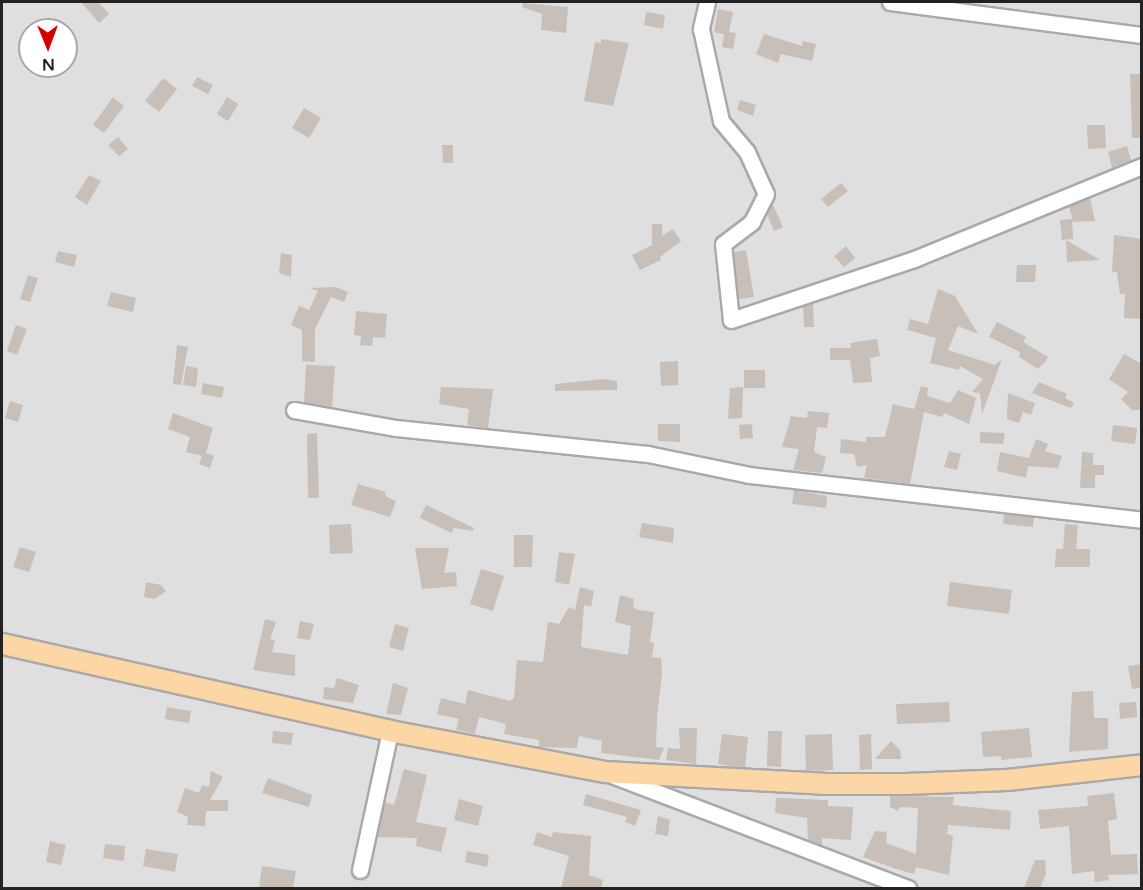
<!DOCTYPE html>
<style>
body{margin:0}
#map{position:relative;width:1143px;height:890px;overflow:hidden;background:#f2efe9;font-family:"Varela Round",sans-serif}
div>[style]{position:absolute}
[style*='--x']{left:calc(var(--x)*1px);top:calc(var(--y)*1px);width:calc(var(--w)*1px);rotate:calc(var(--a)*1deg)}
.residential>*{inset:0;background:#e0dfdf}
.building>*{inset:0;background:#c7bfb8}
.roads{filter:drop-shadow(2px 0 #a9a9a9) drop-shadow(-2px 0 #a9a9a9) drop-shadow(0 2px #a9a9a9) drop-shadow(0 -2px #a9a9a9)}
.minor>*{height:15px;margin:-7.5px;padding:0 7.5px;transform-origin:7.5px;border-radius:7.5px;background:#fff}
.major>*{height:20px;margin:-10px;padding:0 10px;transform-origin:10px;border-radius:10px;background:#fcd6a4}
span{translate:-50% -50%;white-space:nowrap;text-align:center;line-height:1.15;-webkit-text-stroke:4.5px #fff;paint-order:stroke}
.frame{position:absolute;inset:0;border:3px solid #222;pointer-events:none}
.north{position:absolute;left:18px;top:18px;width:60px;height:60px;box-sizing:border-box;background:#fff;border:2px solid #a7a7a7;border-radius:50%;rotate:179deg;font-size:16px;font-weight:700;line-height:24px;text-align:center;color:#222}
.north::after{content:'';display:block;margin:auto;width:21px;height:27px;background:#d40000;clip-path:polygon(50% 0,100% 100%,50% 72%,0 100%)}
</style>
<div id="map">
<div class="residential">
<i style="clip-path:polygon(evenodd,2px 2px,1141px 2px,1141px 888px,2px 888px,2px 2px,30px 30px,66px 30px,66px 66px,30px 66px,30px 30px)"></i>
</div>
<div class="building">
<i style="clip-path:polygon(81px 2px,98px 2px,109px 14px,99px 23px)"></i>
<i style="clip-path:polygon(523px 3px,568px 7px,566px 33px,541px 30px,542px 14px,522px 7px)"></i>
<i style="clip-path:polygon(718px 9px,733px 12px,729px 32px,736px 33px,733px 49px,722px 47px,724px 34px,714px 32px)"></i>
<i style="clip-path:polygon(646px 12px,665px 15px,663px 29px,644px 25px)"></i>
<i style="clip-path:polygon(764px 34px,802px 46px,803px 41px,816px 44px,812px 61px,781px 54px,778px 63px,756px 54px)"></i>
<i style="clip-path:polygon(601px 39px,629px 43px,613px 106px,584px 101px,595px 42px,601px 43px)"></i>
<i style="clip-path:polygon(1130px 74px,1142px 74px,1142px 138px,1132px 138px)"></i>
<i style="clip-path:polygon(197px 77px,213px 85px,208px 94px,192px 86px)"></i>
<i style="clip-path:polygon(163px 78px,177px 89px,159px 112px,145px 101px)"></i>
<i style="clip-path:polygon(113px 97px,124px 106px,104px 133px,93px 125px)"></i>
<i style="clip-path:polygon(227px 97px,238px 104px,228px 121px,217px 114px)"></i>
<i style="clip-path:polygon(740px 100px,756px 105px,753px 116px,737px 110px)"></i>
<i style="clip-path:polygon(304px 108px,321px 118px,309px 138px,292px 128px)"></i>
<i style="clip-path:polygon(1087px 125px,1105px 125px,1106px 148px,1088px 149px)"></i>
<i style="clip-path:polygon(118px 137px,128px 149px,119px 156px,108px 145px)"></i>
<i style="clip-path:polygon(442px 145px,453px 145px,453px 163px,443px 163px)"></i>
<i style="clip-path:polygon(1127px 146px,1131px 160px,1112px 168px,1108px 152px)"></i>
<i style="clip-path:polygon(89px 175px,101px 181px,87px 205px,75px 197px)"></i>
<i style="clip-path:polygon(841px 183px,848px 191px,828px 207px,821px 199px)"></i>
<i style="clip-path:polygon(1090px 198px,1095px 221px,1073px 222px,1069px 206px)"></i>
<i style="clip-path:polygon(772px 203px,783px 227px,774px 231px,767px 214px)"></i>
<i style="clip-path:polygon(1072px 219px,1073px 239px,1062px 240px,1060px 220px)"></i>
<i style="clip-path:polygon(652px 224px,662px 224px,662px 236px,673px 229px,681px 241px,660px 257px,661px 260px,640px 270px,632px 255px,652px 245px)"></i>
<i style="clip-path:polygon(1114px 235px,1142px 239px,1142px 319px,1124px 318px,1125px 294px,1120px 294px,1117px 272px,1112px 272px)"></i>
<i style="clip-path:polygon(1066px 240px,1100px 260px,1067px 262px)"></i>
<i style="clip-path:polygon(846px 246px,855px 258px,844px 267px,834px 256px)"></i>
<i style="clip-path:polygon(746px 250px,754px 297px,739px 299px,734px 252px)"></i>
<i style="clip-path:polygon(58px 251px,77px 255px,74px 267px,55px 262px)"></i>
<i style="clip-path:polygon(281px 253px,292px 255px,291px 277px,279px 273px)"></i>
<i style="clip-path:polygon(1017px 265px,1036px 265px,1035px 282px,1016px 282px)"></i>
<i style="clip-path:polygon(28px 275px,38px 278px,30px 302px,20px 299px)"></i>
<i style="clip-path:polygon(336px 287px,348px 292px,344px 302px,331px 297px,315px 329px,315px 362px,302px 361px,302px 330px,291px 325px,299px 306px,309px 310px,318px 291px,310px 288px)"></i>
<i style="clip-path:polygon(938px 289px,955px 296px,978px 334px,958px 326px,948px 350px,995px 365px,1002px 359px,982px 414px,980px 393px,972px 392px,983px 379px,960px 366px,959px 370px,930px 363px,936px 338px,907px 330px,910px 319px,928px 324px)"></i>
<i style="clip-path:polygon(111px 292px,136px 298px,133px 312px,107px 306px)"></i>
<i style="clip-path:polygon(813px 303px,814px 327px,804px 327px,803px 306px)"></i>
<i style="clip-path:polygon(356px 311px,387px 314px,385px 338px,373px 337px,372px 346px,360px 345px,361px 336px,354px 335px)"></i>
<i style="clip-path:polygon(997px 322px,1026px 337px,1023px 342px,1048px 357px,1046px 361px,1038px 369px,1019px 357px,1020px 352px,989px 337px)"></i>
<i style="clip-path:polygon(16px 325px,27px 329px,17px 355px,7px 351px)"></i>
<i style="clip-path:polygon(877px 339px,880px 356px,870px 358px,872px 382px,853px 383px,850px 360px,830px 360px,830px 348px,851px 348px,850px 343px)"></i>
<i style="clip-path:polygon(177px 345px,188px 347px,181px 385px,173px 384px)"></i>
<i style="clip-path:polygon(1124px 354px,1142px 364px,1142px 410px,1132px 410px,1121px 399px,1128px 392px,1109px 379px)"></i>
<i style="clip-path:polygon(678px 361px,678px 385px,661px 386px,660px 362px)"></i>
<i style="clip-path:polygon(306px 365px,335px 366px,332px 407px,304px 402px)"></i>
<i style="clip-path:polygon(186px 366px,198px 368px,196px 387px,183px 385px)"></i>
<i style="clip-path:polygon(744px 370px,765px 370px,765px 388px,744px 388px)"></i>
<i style="clip-path:polygon(603px 379px,617px 381px,617px 390px,555px 391px,555px 384px)"></i>
<i style="clip-path:polygon(1039px 382px,1067px 394px,1065px 398px,1074px 403px,1071px 408px,1032px 393px)"></i>
<i style="clip-path:polygon(203px 383px,224px 387px,222px 398px,201px 394px)"></i>
<i style="clip-path:polygon(921px 386px,928px 388px,927px 396px,950px 403px,958px 390px,976px 398px,969px 424px,944px 413px,942px 417px,924px 412px,910px 484px,864px 478px,867px 465px,857px 467px,854px 454px,840px 453px,841px 439px,866px 442px,866px 437px,885px 437px,893px 404px,914px 409px)"></i>
<i style="clip-path:polygon(441px 387px,493px 389px,488px 428px,467px 425px,469px 409px,439px 404px)"></i>
<i style="clip-path:polygon(743px 387px,742px 418px,728px 419px,730px 388px)"></i>
<i style="clip-path:polygon(1008px 393px,1035px 403px,1031px 415px,1023px 412px,1019px 423px,1007px 419px)"></i>
<i style="clip-path:polygon(10px 401px,23px 405px,18px 422px,5px 418px)"></i>
<i style="clip-path:polygon(808px 411px,829px 413px,827px 428px,817px 427px,814px 452px,826px 457px,822px 473px,793px 470px,799px 449px,782px 447px,791px 416px,807px 418px)"></i>
<i style="clip-path:polygon(173px 413px,213px 428px,206px 453px,214px 456px,210px 468px,199px 464px,202px 456px,186px 452px,190px 437px,168px 429px)"></i>
<i style="clip-path:polygon(658px 424px,680px 424px,680px 442px,658px 441px)"></i>
<i style="clip-path:polygon(752px 424px,753px 438px,740px 439px,739px 425px)"></i>
<i style="clip-path:polygon(1113px 425px,1137px 428px,1135px 444px,1111px 441px)"></i>
<i style="clip-path:polygon(980px 432px,1005px 433px,1003px 444px,980px 443px)"></i>
<i style="clip-path:polygon(317px 433px,319px 498px,308px 498px,307px 434px)"></i>
<i style="clip-path:polygon(1036px 439px,1048px 444px,1045px 451px,1062px 456px,1058px 468px,1028px 466px,1026px 478px,997px 471px,1000px 452px,1029px 458px)"></i>
<i style="clip-path:polygon(949px 451px,961px 454px,957px 470px,944px 467px)"></i>
<i style="clip-path:polygon(1082px 452px,1093px 453px,1093px 465px,1104px 465px,1104px 475px,1095px 475px,1095px 488px,1080px 488px)"></i>
<i style="clip-path:polygon(358px 484px,386px 492px,385px 496px,396px 501px,390px 517px,351px 505px)"></i>
<i style="clip-path:polygon(794px 490px,827px 496px,826px 508px,792px 504px)"></i>
<i style="clip-path:polygon(426px 505px,474px 528px,473px 531px,453px 528px,452px 533px,420px 518px)"></i>
<i style="clip-path:polygon(1004px 514px,1034px 517px,1033px 527px,1003px 524px)"></i>
<i style="clip-path:polygon(642px 523px,674px 528px,673px 543px,639px 537px)"></i>
<i style="clip-path:polygon(351px 524px,353px 553px,330px 554px,329px 525px)"></i>
<i style="clip-path:polygon(1065px 524px,1078px 525px,1076px 549px,1090px 549px,1090px 567px,1055px 567px,1056px 549px,1063px 549px)"></i>
<i style="clip-path:polygon(514px 535px,533px 535px,532px 567px,514px 567px)"></i>
<i style="clip-path:polygon(20px 547px,36px 552px,29px 572px,13px 567px)"></i>
<i style="clip-path:polygon(415px 548px,449px 548px,444px 573px,456px 572px,457px 586px,422px 589px)"></i>
<i style="clip-path:polygon(559px 552px,575px 554px,569px 585px,555px 582px)"></i>
<i style="clip-path:polygon(481px 569px,504px 576px,493px 611px,470px 604px)"></i>
<i style="clip-path:polygon(146px 582px,161px 585px,166px 591px,155px 599px,144px 597px)"></i>
<i style="clip-path:polygon(950px 582px,1012px 590px,1009px 614px,947px 606px)"></i>
<i style="clip-path:polygon(580px 587px,594px 591px,591px 607px,584px 605px,581px 647px,628px 655px,631px 626px,615px 622px,620px 595px,634px 599px,633px 607px,638px 610px,654px 612px,650px 642px,654px 643px,652px 657px,661px 658px,662px 673px,657px 717px,656px 747px,664px 748px,659px 760px,601px 753px,602px 741px,579px 736px,577px 748px,539px 747px,539px 740px,504px 734px,506px 724px,479px 717px,475px 734px,456px 730px,459px 719px,437px 714px,441px 698px,465px 704px,468px 690px,510px 701px,514px 698px,517px 660px,543px 662px,548px 622px,559px 624px,569px 607px,575px 610px)"></i>
<i style="clip-path:polygon(265px 619px,276px 622px,270px 639px,275px 640px,272px 652px,295px 655px,295px 676px,253px 670px)"></i>
<i style="clip-path:polygon(300px 621px,314px 624px,310px 640px,297px 638px)"></i>
<i style="clip-path:polygon(395px 624px,409px 628px,403px 651px,389px 647px)"></i>
<i style="clip-path:polygon(1142px 664px,1142px 688px,1132px 689px,1128px 666px)"></i>
<i style="clip-path:polygon(337px 678px,359px 685px,353px 703px,323px 699px,324px 687px,334px 688px)"></i>
<i style="clip-path:polygon(393px 683px,408px 688px,401px 715px,386px 714px)"></i>
<i style="clip-path:polygon(1093px 691px,1094px 718px,1108px 718px,1108px 749px,1069px 752px,1072px 692px)"></i>
<i style="clip-path:polygon(949px 702px,950px 722px,897px 724px,896px 704px)"></i>
<i style="clip-path:polygon(1136px 702px,1137px 717px,1120px 719px,1119px 703px)"></i>
<i style="clip-path:polygon(167px 707px,191px 711px,189px 723px,165px 719px)"></i>
<i style="clip-path:polygon(679px 728px,697px 728px,696px 764px,666px 760px,668px 748px,680px 749px)"></i>
<i style="clip-path:polygon(1029px 728px,1032px 757px,1001px 760px,1001px 756px,983px 757px,981px 732px)"></i>
<i style="clip-path:polygon(273px 731px,293px 733px,291px 745px,272px 743px)"></i>
<i style="clip-path:polygon(768px 731px,782px 731px,781px 767px,767px 766px)"></i>
<i style="clip-path:polygon(722px 734px,748px 737px,745px 768px,718px 764px)"></i>
<i style="clip-path:polygon(832px 734px,833px 770px,806px 771px,805px 735px)"></i>
<i style="clip-path:polygon(871px 734px,872px 769px,860px 770px,859px 735px)"></i>
<i style="clip-path:polygon(891px 741px,900px 750px,901px 759px,875px 759px)"></i>
<i style="clip-path:polygon(404px 769px,427px 775px,416px 822px,447px 828px,441px 852px,416px 846px,417px 838px,377px 837px,385px 802px,394px 805px)"></i>
<i style="clip-path:polygon(211px 771px,223px 777px,210px 800px,228px 800px,228px 811px,206px 811px,205px 826px,187px 825px,188px 817px,177px 812px,185px 788px,199px 793px,202px 785px,209px 787px)"></i>
<i style="clip-path:polygon(268px 778px,312px 795px,309px 807px,262px 793px)"></i>
<i style="clip-path:polygon(1114px 793px,1117px 819px,1108px 821px,1111px 855px,1137px 854px,1138px 874px,1108px 875px,1109px 880px,1095px 882px,1094px 871px,1072px 874px,1069px 826px,1040px 829px,1038px 810px,1088px 806px,1087px 796px)"></i>
<i style="clip-path:polygon(586px 794px,641px 810px,635px 826px,625px 822px,627px 817px,583px 805px)"></i>
<i style="clip-path:polygon(890px 796px,954px 797px,953px 805px,1011px 811px,1010px 830px,948px 825px,947px 834px,953px 836px,949px 875px,916px 867px,914px 874px,896px 869px,863px 857px,875px 831px,887px 832px,886px 843px,916px 854px,918px 808px,900px 807px,898px 811px,890px 807px)"></i>
<i style="clip-path:polygon(776px 798px,828px 800px,828px 806px,853px 807px,851px 840px,822px 838px,822px 845px,808px 840px,807px 818px,775px 813px)"></i>
<i style="clip-path:polygon(459px 799px,483px 806px,478px 826px,454px 820px)"></i>
<i style="clip-path:polygon(658px 816px,670px 820px,668px 836px,655px 834px)"></i>
<i style="clip-path:polygon(537px 832px,552px 837px,553px 832px,591px 836px,589px 875px,603px 880px,601px 888px,561px 888px,569px 856px,533px 845px)"></i>
<i style="clip-path:polygon(50px 841px,66px 845px,61px 865px,46px 862px)"></i>
<i style="clip-path:polygon(105px 844px,125px 846px,124px 861px,103px 858px)"></i>
<i style="clip-path:polygon(146px 849px,178px 854px,175px 872px,143px 866px)"></i>
<i style="clip-path:polygon(467px 851px,489px 855px,487px 867px,465px 862px)"></i>
<i style="clip-path:polygon(1035px 860px,1045px 860px,1046px 874px,1040px 888px,1024px 888px)"></i>
<i style="clip-path:polygon(262px 866px,296px 871px,293px 888px,259px 887px)"></i>
</div>
<div class="roads">
<div class="minor">
<i style="--x:707;--y:2;--w:28;--a:103"></i>
<i style="--x:701;--y:29;--w:94;--a:77.7"></i>
<i style="--x:721;--y:121;--w:40;--a:50"></i>
<i style="--x:747;--y:152;--w:46;--a:65.7"></i>
<i style="--x:766;--y:194;--w:31;--a:117"></i>
<i style="--x:752;--y:222;--w:36;--a:143"></i>
<i style="--x:723;--y:244;--w:76;--a:84"></i>
<i style="--x:731;--y:320;--w:193;--a:-18.4"></i>
<i style="--x:914;--y:259;--w:246;--a:-22.2"></i>
<i style="--x:890;--y:2;--w:254;--a:7.5"></i>
<i style="--x:294;--y:410;--w:104;--a:10"></i>
<i style="--x:396;--y:428;--w:253;--a:5.9"></i>
<i style="--x:648;--y:454;--w:103;--a:11.7"></i>
<i style="--x:749;--y:475;--w:396;--a:6.5"></i>
<i style="--x:614;--y:776;--w:315;--a:20.9"></i>
<i style="--x:360;--y:870;--w:142;--a:-77.8"></i>
</div>
<div class="major">
<i style="--x:2;--y:644;--w:398;--a:12.6"></i>
<i style="--x:390;--y:731;--w:219;--a:10.8"></i>
<i style="--x:605;--y:772;--w:219;--a:3.1"></i>
<i style="--x:824;--y:784;--w:82;--a:0"></i>
<i style="--x:906;--y:784;--w:101;--a:-2.3"></i>
<i style="--x:1007;--y:780;--w:136;--a:-6.3"></i>
</div>
</div>
<div class="frame"></div>
<div class="north">N</div>
</div>
